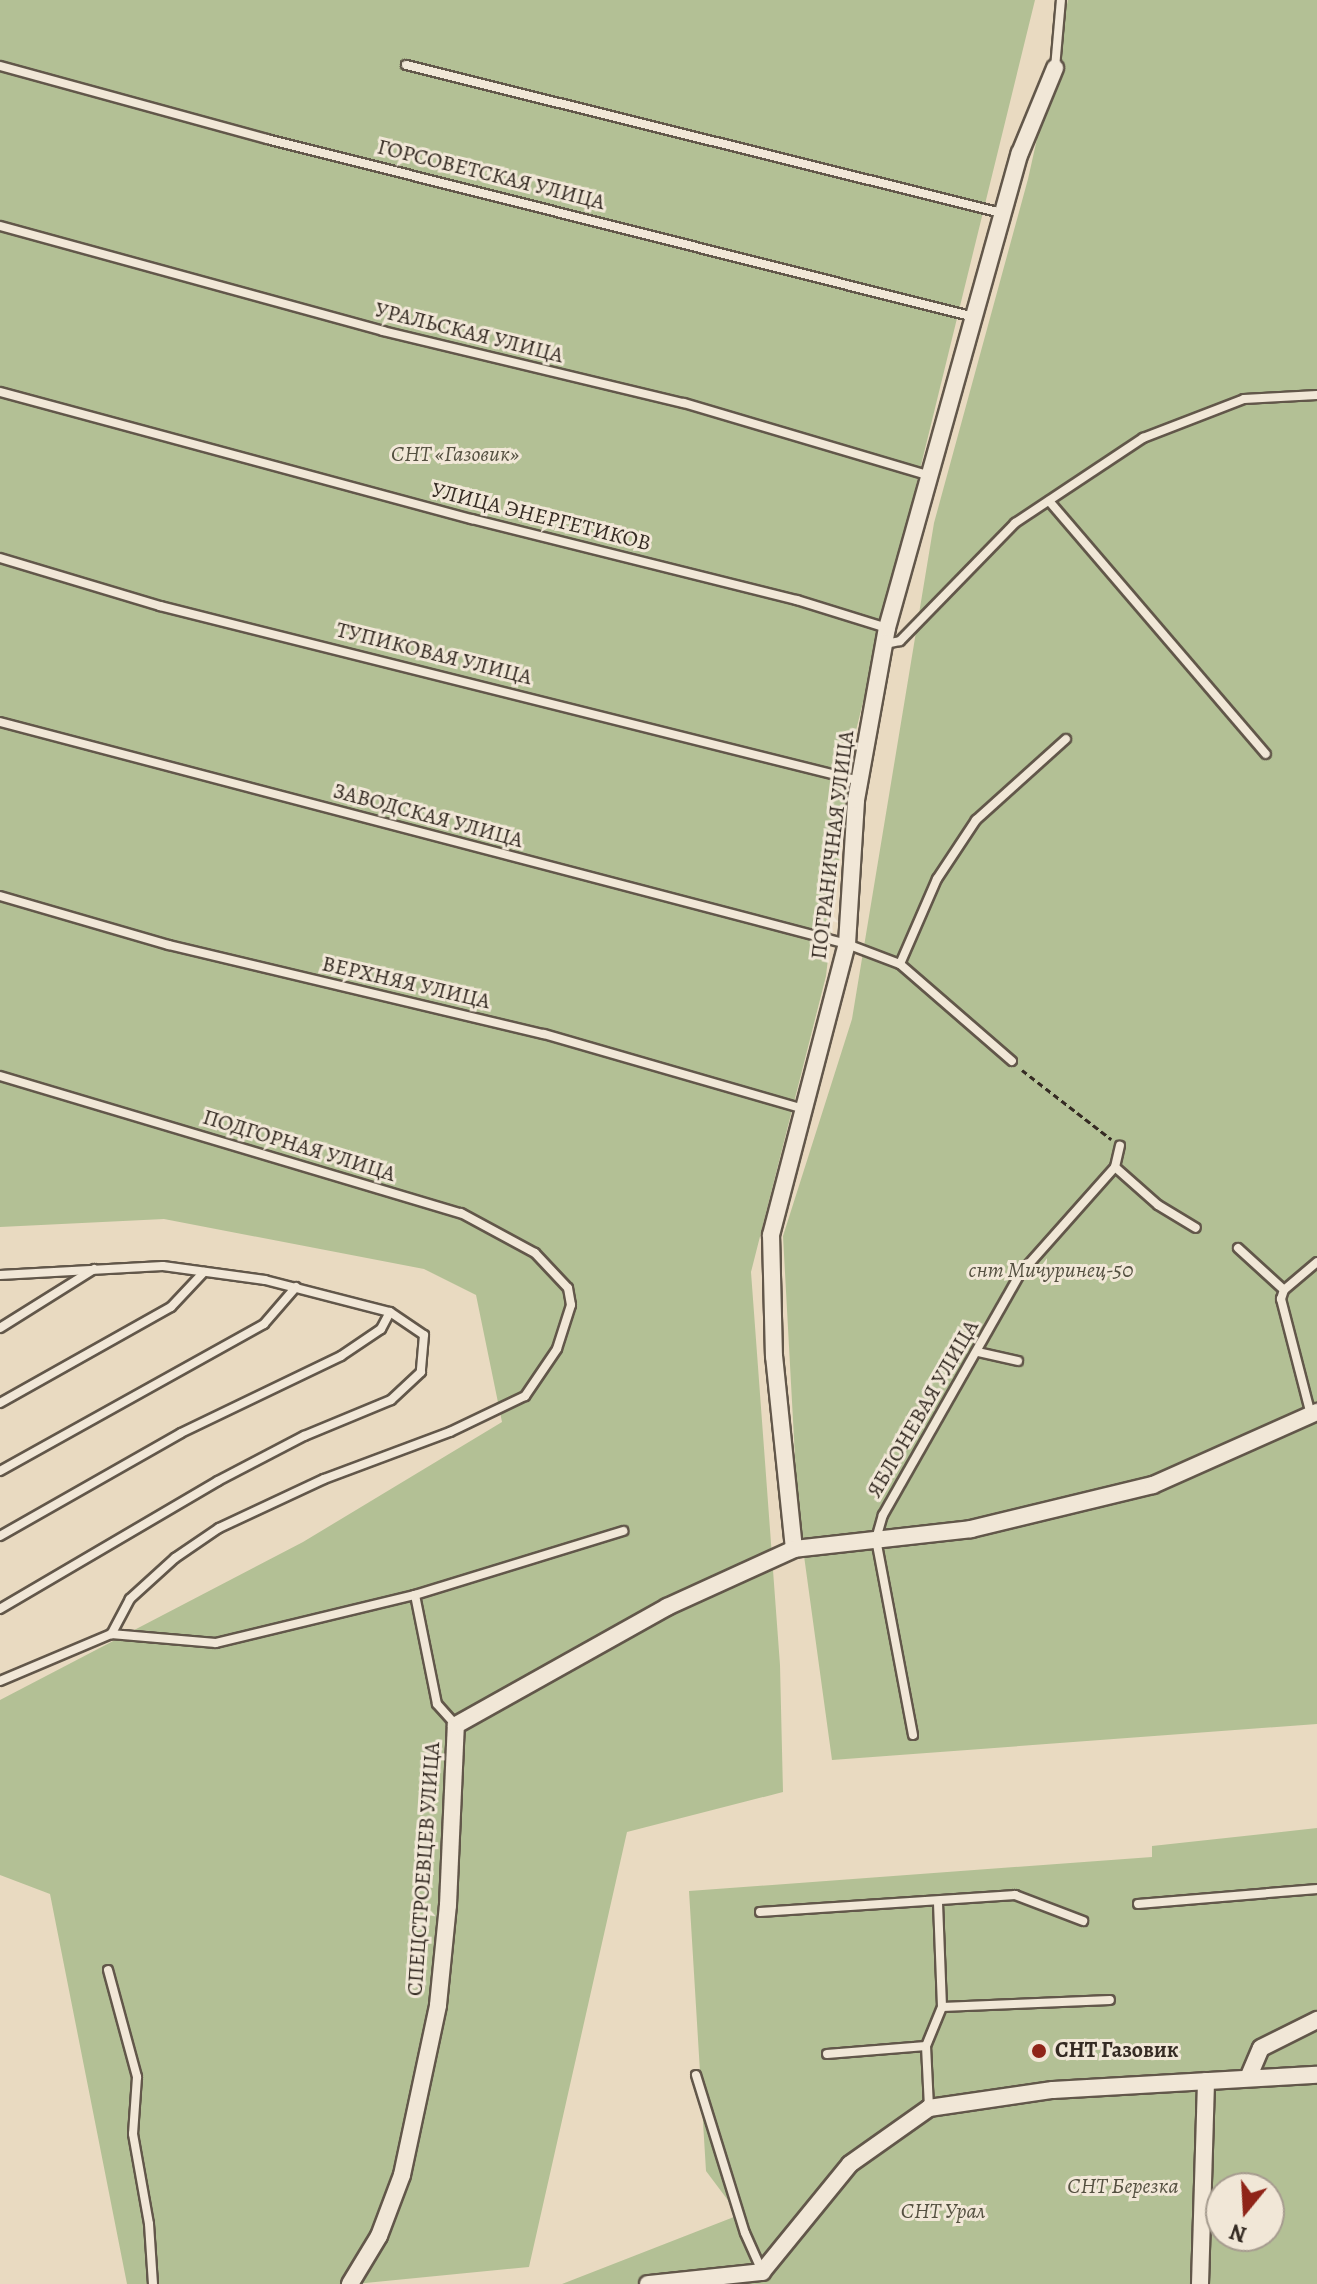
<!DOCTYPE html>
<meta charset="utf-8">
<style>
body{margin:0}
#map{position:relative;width:1317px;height:2284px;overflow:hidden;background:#e9dac1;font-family:Alegreya,serif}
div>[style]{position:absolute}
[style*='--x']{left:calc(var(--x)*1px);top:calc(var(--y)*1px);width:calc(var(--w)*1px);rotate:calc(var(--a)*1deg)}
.green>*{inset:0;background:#b3c095}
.path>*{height:3px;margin-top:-1.5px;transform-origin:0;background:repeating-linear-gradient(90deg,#352b23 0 6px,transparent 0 10px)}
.roads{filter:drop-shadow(2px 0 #62574a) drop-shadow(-2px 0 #62574a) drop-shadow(0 2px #62574a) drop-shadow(0 -2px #62574a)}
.lane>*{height:8px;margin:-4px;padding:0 4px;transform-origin:4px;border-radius:4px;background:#f1e7d7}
.street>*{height:16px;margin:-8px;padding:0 8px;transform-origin:8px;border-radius:8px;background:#f1e7d7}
.dots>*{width:22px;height:22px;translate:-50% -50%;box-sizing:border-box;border:4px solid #f1e7d7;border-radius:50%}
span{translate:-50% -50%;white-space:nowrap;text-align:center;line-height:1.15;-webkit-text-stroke:6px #f1e7d7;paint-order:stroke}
.street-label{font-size:22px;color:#352b23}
.park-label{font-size:22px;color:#545040;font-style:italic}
.poi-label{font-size:22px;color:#352b23;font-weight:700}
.left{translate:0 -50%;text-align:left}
.north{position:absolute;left:1205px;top:2172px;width:80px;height:80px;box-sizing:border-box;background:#f1e7d7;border:2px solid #a69c8f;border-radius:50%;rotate:198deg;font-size:22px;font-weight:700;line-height:32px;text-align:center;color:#352b23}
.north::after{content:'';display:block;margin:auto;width:28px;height:36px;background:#8f2418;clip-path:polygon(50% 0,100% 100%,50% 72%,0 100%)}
</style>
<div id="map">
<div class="green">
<i style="clip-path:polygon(0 0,1035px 0,852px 747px,826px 976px,751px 1272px,780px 1665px,783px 1792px,627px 1832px,529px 2267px,355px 2284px,127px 2284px,50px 1894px,0 1875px,0 1700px,303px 1542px,502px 1422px,476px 1295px,424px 1269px,164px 1219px,0 1227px)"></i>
<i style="clip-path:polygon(1068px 0,1317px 0,1317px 1724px,832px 1760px,798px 1512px,783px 1236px,852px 1019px,934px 523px,1028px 179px)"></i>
<i style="clip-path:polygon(evenodd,1317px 1828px,1317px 2284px,562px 2284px,739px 2215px,706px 2171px,689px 1891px,1152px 1857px,1152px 1846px,1317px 1828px,1221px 2188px,1269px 2188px,1269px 2236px,1221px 2236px,1221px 2188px)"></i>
</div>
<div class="path">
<i style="--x:1022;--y:1070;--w:113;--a:37.8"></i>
</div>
<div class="roads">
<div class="lane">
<i style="--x:406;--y:65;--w:614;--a:13.95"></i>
<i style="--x:0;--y:66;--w:277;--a:15.3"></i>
<i style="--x:267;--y:139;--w:729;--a:14.13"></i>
<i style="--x:1055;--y:68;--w:68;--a:-85"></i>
<i style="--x:0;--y:226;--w:397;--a:15.3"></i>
<i style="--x:383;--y:331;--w:309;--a:13.5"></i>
<i style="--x:684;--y:403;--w:257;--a:16.5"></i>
<i style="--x:0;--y:392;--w:489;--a:15.1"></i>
<i style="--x:472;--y:519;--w:335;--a:14"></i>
<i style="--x:797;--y:600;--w:94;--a:17.3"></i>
<i style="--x:1049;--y:501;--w:333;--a:49.4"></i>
<i style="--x:0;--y:558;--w:167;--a:16.7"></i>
<i style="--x:160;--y:606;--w:722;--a:14.04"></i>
<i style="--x:885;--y:644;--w:15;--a:-11"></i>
<i style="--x:900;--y:641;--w:165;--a:-45.7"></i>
<i style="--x:1015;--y:523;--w:154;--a:-33.6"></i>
<i style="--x:1143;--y:438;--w:108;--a:-21.1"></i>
<i style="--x:1244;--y:399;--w:73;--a:-3.1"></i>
<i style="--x:0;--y:722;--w:876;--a:14.69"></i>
<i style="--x:847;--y:944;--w:57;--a:20.7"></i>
<i style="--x:900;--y:964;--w:148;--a:40.9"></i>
<i style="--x:0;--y:896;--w:176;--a:16.2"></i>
<i style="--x:169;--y:945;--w:385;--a:13.4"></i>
<i style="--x:544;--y:1034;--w:270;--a:16.1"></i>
<i style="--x:900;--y:964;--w:93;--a:-66.5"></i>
<i style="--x:937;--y:879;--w:71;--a:-56.5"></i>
<i style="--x:976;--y:820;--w:121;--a:-42"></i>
<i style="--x:0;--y:1076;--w:481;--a:16.6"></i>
<i style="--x:461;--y:1213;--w:84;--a:28.4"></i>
<i style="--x:535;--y:1253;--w:48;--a:46.7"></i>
<i style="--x:568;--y:1288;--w:17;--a:80"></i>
<i style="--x:571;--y:1305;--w:46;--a:107.7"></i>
<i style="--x:557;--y:1349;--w:57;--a:124.2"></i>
<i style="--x:525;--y:1396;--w:83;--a:154.4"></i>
<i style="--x:450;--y:1432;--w:134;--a:159.5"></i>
<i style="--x:324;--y:1479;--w:116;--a:155"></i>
<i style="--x:219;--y:1528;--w:53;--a:145.7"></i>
<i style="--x:175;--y:1558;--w:61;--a:137.7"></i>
<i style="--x:130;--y:1599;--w:40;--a:118"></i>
<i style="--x:1115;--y:1167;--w:57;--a:41.5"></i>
<i style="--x:1158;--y:1205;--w:44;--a:31.2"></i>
<i style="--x:1238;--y:1248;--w:62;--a:42.4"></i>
<i style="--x:0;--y:1275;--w:163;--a:-3.2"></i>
<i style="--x:163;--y:1266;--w:103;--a:7.8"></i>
<i style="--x:265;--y:1280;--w:129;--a:14.4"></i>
<i style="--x:390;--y:1312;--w:41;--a:34.1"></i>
<i style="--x:424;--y:1335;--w:37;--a:95"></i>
<i style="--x:421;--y:1372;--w:41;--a:137"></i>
<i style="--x:391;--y:1400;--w:94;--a:157.5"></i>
<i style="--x:304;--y:1436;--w:97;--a:152.4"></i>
<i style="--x:218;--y:1481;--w:253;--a:149.6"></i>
<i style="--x:0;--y:1328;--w:111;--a:-32.1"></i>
<i style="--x:978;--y:1352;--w:41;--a:12.7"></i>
<i style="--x:0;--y:1403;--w:196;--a:-29.3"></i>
<i style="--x:171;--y:1307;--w:48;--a:-46.7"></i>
<i style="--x:1311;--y:1415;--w:120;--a:-104.5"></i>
<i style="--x:1281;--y:1299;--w:9;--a:-72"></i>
<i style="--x:1284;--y:1290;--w:43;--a:-40.3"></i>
<i style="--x:0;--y:1471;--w:302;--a:-29.1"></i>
<i style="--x:264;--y:1324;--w:49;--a:-49.1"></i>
<i style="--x:0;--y:1536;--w:208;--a:-29.6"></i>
<i style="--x:181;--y:1433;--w:178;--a:-25.7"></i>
<i style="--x:341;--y:1356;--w:48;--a:-34"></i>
<i style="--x:381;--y:1329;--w:19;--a:-62"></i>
<i style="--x:415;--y:1595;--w:218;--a:-17.1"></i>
<i style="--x:0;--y:1681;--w:121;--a:-22.9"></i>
<i style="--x:111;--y:1634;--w:105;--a:4.9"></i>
<i style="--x:216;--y:1643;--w:205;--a:-13.6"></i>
<i style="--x:415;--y:1595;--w:111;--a:78.6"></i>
<i style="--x:437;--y:1704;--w:28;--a:48"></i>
<i style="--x:913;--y:1735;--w:199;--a:-100.7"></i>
<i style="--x:876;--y:1539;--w:25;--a:-74"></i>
<i style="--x:883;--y:1515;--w:277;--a:-60.4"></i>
<i style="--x:1020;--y:1274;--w:143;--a:-48.4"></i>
<i style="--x:1115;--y:1167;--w:22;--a:-77"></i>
<i style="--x:1138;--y:1904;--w:180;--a:-4.8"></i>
<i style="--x:760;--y:1912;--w:256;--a:-3.8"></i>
<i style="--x:1015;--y:1895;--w:73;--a:20.9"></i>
<i style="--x:108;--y:1970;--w:111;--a:74.8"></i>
<i style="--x:137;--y:2077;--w:57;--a:94"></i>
<i style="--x:133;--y:2134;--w:91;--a:79.9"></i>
<i style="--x:149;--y:2224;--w:60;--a:86.2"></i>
<i style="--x:942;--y:2007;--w:168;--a:-2.4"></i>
<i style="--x:926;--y:2046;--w:42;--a:-67.7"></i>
<i style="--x:942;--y:2007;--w:103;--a:-92.2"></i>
<i style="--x:827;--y:2054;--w:99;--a:-4.6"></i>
<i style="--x:926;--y:2046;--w:62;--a:87.2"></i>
<i style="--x:696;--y:2075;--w:165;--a:72.8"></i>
<i style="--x:745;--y:2233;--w:42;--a:65.9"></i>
</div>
<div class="street">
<i style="--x:794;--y:1549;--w:193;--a:-95.9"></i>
<i style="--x:774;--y:1357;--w:122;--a:-91.4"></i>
<i style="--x:771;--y:1235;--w:301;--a:-75.4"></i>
<i style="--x:847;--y:944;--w:144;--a:-86.4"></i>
<i style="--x:856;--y:800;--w:175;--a:-79.8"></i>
<i style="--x:887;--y:628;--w:493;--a:-74.4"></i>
<i style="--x:1020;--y:153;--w:92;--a:-67.6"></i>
<i style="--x:1249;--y:2076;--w:30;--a:-67"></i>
<i style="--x:1261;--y:2048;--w:63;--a:-26.6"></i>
<i style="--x:762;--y:2272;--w:139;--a:-50.8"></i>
<i style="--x:850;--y:2164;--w:97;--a:-35.3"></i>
<i style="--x:929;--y:2108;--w:125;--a:-8.3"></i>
<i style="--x:1053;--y:2090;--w:264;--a:-3.3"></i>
<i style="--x:350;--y:2284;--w:56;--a:-58.9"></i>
<i style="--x:379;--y:2236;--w:65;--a:-69.3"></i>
<i style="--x:402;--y:2175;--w:174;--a:-78"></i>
<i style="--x:438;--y:2005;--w:100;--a:-84.3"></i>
<i style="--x:448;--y:1905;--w:180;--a:-87.5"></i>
<i style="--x:456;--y:1725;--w:242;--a:-29.2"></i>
<i style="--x:667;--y:1607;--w:140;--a:-24.5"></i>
<i style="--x:794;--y:1549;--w:178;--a:-6.4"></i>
<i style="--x:971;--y:1529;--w:187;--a:-13.6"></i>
<i style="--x:1153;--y:1485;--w:180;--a:-24"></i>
<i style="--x:648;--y:2284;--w:115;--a:-6"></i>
<i style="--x:1200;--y:2284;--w:203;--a:-88.3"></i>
</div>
</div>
<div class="dots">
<i style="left:1039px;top:2051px;background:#8f2418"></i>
</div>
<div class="street-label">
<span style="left:491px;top:175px;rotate:14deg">ГОРСОВЕТСКАЯ УЛИЦА</span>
<span style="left:469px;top:333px;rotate:14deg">УРАЛЬСКАЯ УЛИЦА</span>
<span style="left:541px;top:517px;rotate:14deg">УЛИЦА ЭНЕРГЕТИКОВ</span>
<span style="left:434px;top:654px;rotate:14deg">ТУПИКОВАЯ УЛИЦА</span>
<span style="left:428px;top:816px;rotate:15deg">ЗАВОДСКАЯ УЛИЦА</span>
<span style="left:833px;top:845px;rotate:-83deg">ПОГРАНИЧНАЯ УЛИЦА</span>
<span style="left:406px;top:983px;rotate:13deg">ВЕРХНЯЯ УЛИЦА</span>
<span style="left:299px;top:1146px;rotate:17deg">ПОДГОРНАЯ УЛИЦА</span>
<span style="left:923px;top:1409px;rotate:-60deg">ЯБЛОНЕВАЯ УЛИЦА</span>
<span style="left:424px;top:1869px;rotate:-86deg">СПЕЦСТРОЕВЦЕВ УЛИЦА</span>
</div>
<div class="park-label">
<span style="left:455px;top:455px">СНТ «Газовик»</span>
<span style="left:1051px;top:1271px">снт Мичуринец-50</span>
<span style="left:1123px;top:2187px">СНТ Березка</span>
<span style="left:943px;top:2212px">СНТ Урал</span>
</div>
<div class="poi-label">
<span class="left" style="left:1055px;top:2051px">СНТ Газовик</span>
</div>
<div class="north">N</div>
</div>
